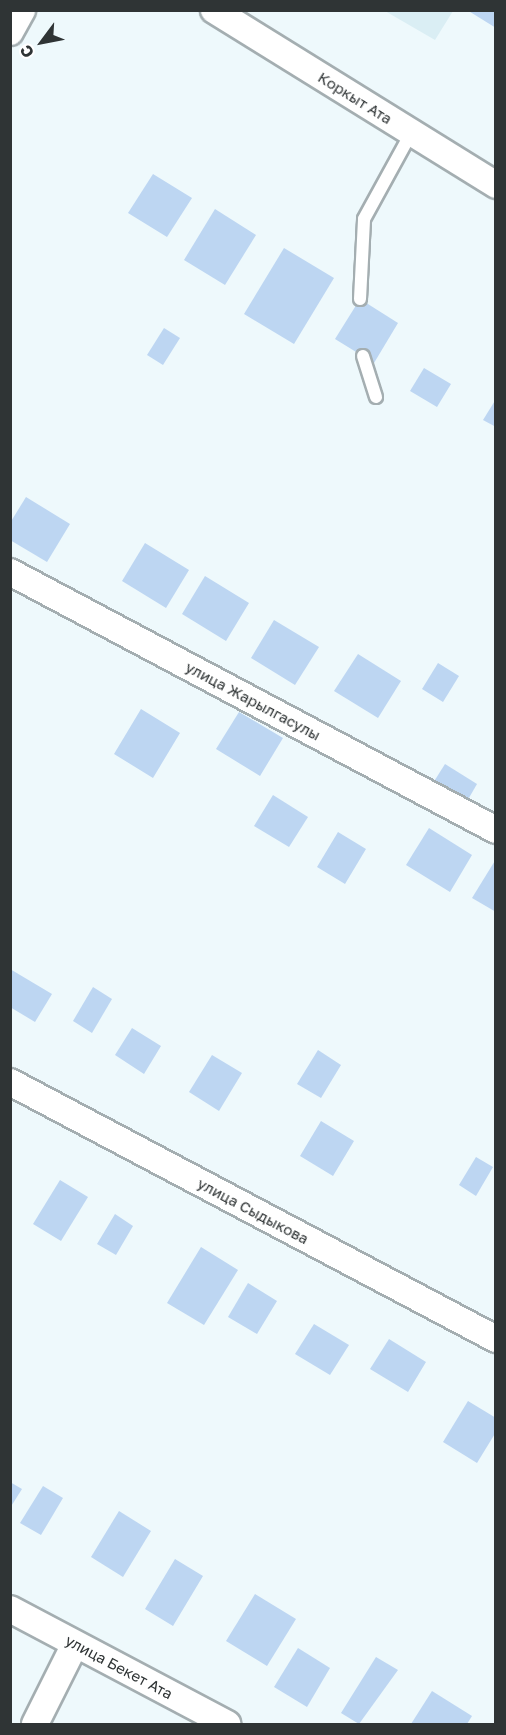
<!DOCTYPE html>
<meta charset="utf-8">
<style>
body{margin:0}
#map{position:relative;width:506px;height:1735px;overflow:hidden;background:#eef9fc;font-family:"Golos Text",sans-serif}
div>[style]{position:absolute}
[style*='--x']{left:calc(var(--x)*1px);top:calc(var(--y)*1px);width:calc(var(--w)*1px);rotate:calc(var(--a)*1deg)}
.built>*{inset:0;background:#daeef4}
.building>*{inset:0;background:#bdd6f2}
.roads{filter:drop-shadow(2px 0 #a4aeb1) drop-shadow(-2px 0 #a4aeb1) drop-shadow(0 2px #a4aeb1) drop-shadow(0 -2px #a4aeb1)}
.service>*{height:12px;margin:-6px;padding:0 6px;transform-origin:6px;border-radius:6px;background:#fff}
.minor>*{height:26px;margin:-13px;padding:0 13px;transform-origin:13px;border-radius:13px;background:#fff}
span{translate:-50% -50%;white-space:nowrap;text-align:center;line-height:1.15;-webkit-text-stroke:4.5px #fff;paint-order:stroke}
.street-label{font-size:15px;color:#2f3435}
.frame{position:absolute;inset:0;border:12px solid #2f3435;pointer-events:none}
.north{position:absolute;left:12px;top:12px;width:60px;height:60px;-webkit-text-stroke:4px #fff;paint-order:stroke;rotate:238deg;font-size:16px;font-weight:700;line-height:24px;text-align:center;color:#2f3435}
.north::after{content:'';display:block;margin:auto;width:21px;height:27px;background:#2f3435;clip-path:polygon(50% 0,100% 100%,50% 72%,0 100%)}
</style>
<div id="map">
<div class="built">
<i style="clip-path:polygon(385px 11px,453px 11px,435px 40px)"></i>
</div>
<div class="building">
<i style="clip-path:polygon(467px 10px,496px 10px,496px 28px)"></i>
<i style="clip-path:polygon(153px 174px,192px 198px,167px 237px,128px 213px)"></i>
<i style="clip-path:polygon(215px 209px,256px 235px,225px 285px,184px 260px)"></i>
<i style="clip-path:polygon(284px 248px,334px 278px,294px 344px,244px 314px)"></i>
<i style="clip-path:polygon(360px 299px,398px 323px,374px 363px,335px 339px)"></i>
<i style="clip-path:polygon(164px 328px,180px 338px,163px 365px,147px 355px)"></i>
<i style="clip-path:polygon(424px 368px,451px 384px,437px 407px,410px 391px)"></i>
<i style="clip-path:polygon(496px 399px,496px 427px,483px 420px)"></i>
<i style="clip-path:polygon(26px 497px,70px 524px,47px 562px,10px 540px,10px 523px)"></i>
<i style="clip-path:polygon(145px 543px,189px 570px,166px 608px,122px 581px)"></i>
<i style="clip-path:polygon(205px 576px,249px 603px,226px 641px,182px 614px)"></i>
<i style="clip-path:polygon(274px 620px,319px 647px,295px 685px,251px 658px)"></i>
<i style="clip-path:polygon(358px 654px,401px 681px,378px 718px,334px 691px)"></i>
<i style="clip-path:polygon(438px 663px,459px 676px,443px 702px,422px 689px)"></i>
<i style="clip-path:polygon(141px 709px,180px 733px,153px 778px,114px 754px)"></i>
<i style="clip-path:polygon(239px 712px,283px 738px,260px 776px,216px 749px)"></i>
<i style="clip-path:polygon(445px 764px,477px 784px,466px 803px,433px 783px)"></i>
<i style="clip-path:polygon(273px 795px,308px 817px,289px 847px,254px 826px)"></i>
<i style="clip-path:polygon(429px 828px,472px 855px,450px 892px,406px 865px)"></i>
<i style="clip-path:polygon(338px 832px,366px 849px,345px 884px,317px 867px)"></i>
<i style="clip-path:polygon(496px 859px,496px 912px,472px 898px)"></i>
<i style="clip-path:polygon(10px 969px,52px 994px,35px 1022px,10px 1007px)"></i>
<i style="clip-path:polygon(93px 987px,112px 999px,92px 1033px,73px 1021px)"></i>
<i style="clip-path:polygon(132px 1028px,161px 1046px,144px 1074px,115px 1055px)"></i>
<i style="clip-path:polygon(318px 1050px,341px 1065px,321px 1098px,297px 1084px)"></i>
<i style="clip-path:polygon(212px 1055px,242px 1073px,219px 1111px,189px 1092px)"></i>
<i style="clip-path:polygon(321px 1121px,354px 1141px,333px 1176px,300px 1156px)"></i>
<i style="clip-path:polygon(476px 1157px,493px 1167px,476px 1196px,459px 1185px)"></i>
<i style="clip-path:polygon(60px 1180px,88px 1197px,61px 1241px,33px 1224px)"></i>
<i style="clip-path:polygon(115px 1214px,133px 1226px,116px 1255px,97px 1244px)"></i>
<i style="clip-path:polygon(201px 1247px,238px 1270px,204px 1325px,167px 1303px)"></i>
<i style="clip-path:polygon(248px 1283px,277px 1301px,257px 1334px,228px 1317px)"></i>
<i style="clip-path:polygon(314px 1324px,349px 1345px,330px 1375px,295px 1354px)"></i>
<i style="clip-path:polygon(389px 1339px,426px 1362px,408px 1392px,370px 1369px)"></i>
<i style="clip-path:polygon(468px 1401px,496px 1418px,496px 1432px,477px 1463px,443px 1442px)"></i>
<i style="clip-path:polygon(10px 1482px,22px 1489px,10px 1508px)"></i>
<i style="clip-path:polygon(43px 1486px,63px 1498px,41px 1535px,20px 1523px)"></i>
<i style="clip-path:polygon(119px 1511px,151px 1531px,123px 1577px,91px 1557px)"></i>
<i style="clip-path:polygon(175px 1559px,203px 1576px,173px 1626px,145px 1609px)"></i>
<i style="clip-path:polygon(255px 1594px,296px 1619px,267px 1666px,226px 1641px)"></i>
<i style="clip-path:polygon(298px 1648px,330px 1668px,307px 1707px,274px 1687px)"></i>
<i style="clip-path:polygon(376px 1657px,398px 1670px,359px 1724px,341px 1713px)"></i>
<i style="clip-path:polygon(432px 1691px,472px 1716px,467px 1724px,411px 1724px)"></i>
</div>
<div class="roads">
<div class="service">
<i style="--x:360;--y:299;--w:80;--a:-87.1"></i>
<i style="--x:364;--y:219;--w:98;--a:-61.3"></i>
<i style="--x:363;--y:356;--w:43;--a:72.4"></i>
</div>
<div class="minor">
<i style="--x:214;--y:10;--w:332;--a:31.8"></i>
<i style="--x:10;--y:32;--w:25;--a:-61"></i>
<i style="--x:10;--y:572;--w:550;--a:27.96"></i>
<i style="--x:10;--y:1082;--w:550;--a:27.87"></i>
<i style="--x:10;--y:1609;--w:246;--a:27.9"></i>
<i style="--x:35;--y:1724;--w:89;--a:-63.4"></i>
</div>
</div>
<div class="street-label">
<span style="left:355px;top:98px;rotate:32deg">Коркыт Ата</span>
<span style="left:253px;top:701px;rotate:28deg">улица Жарылгасулы</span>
<span style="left:253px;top:1211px;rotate:28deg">улица Сыдыкова</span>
<span style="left:119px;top:1667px;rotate:28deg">улица Бекет Ата</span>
</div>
<div class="frame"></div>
<div class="north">С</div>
</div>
